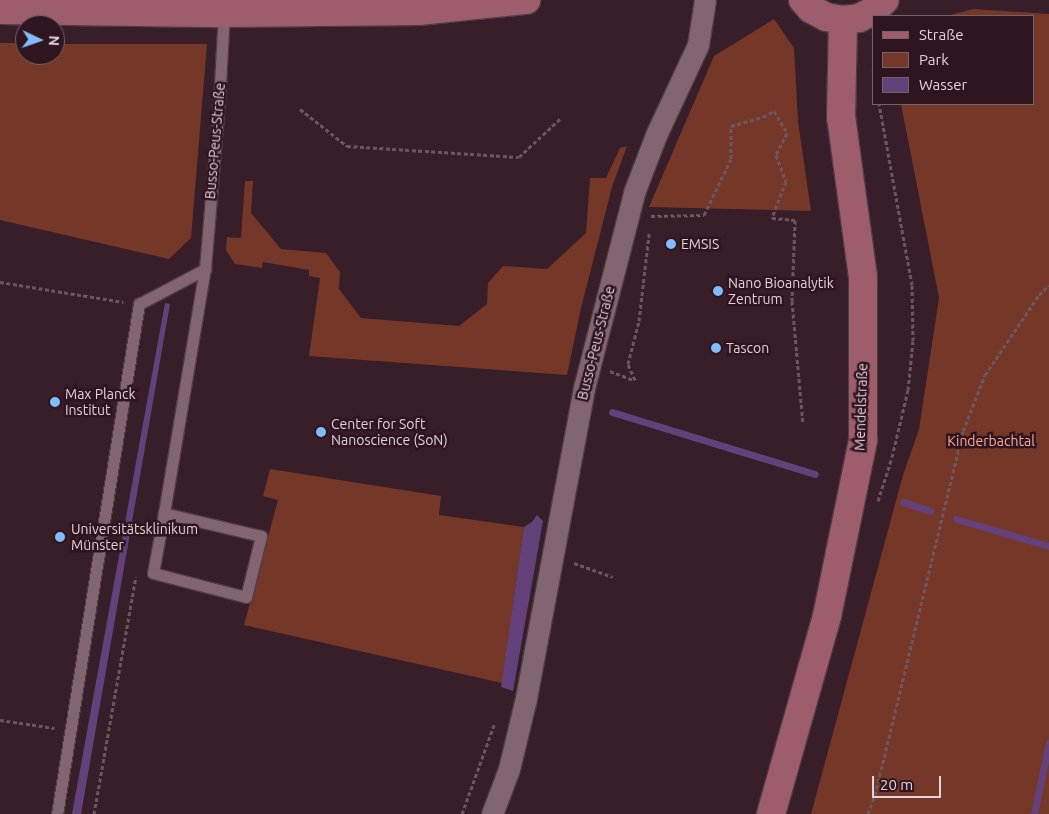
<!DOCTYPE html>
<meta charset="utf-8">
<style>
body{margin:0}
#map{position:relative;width:1049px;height:814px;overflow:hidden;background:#381e29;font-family:Ubuntu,sans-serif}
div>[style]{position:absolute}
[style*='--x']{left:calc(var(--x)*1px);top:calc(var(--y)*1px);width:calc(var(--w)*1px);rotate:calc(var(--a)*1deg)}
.green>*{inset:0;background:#743728}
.water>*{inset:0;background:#65417c}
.stream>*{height:7px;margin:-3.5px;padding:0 3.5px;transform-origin:3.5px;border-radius:3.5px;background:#65417c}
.path>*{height:3px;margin-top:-1.5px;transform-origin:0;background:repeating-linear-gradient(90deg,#6e5660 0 4px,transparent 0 6.5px)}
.roads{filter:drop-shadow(1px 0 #513c45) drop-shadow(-1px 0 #513c45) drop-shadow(0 1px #513c45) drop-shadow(0 -1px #513c45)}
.lane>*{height:11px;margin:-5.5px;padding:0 5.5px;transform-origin:5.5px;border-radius:5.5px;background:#836471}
.street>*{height:21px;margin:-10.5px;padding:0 10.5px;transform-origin:10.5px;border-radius:10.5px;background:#836471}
.secondary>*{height:28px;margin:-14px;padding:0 14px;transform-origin:14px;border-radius:14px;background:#9d5d6d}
.dots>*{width:14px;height:14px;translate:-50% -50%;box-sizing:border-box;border:2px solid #2e1520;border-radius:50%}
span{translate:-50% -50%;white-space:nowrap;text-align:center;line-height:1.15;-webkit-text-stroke:5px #2e1520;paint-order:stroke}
.street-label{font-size:14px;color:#e4d2d8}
.poi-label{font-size:14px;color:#e4d2d8}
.left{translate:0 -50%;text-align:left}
.park-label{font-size:14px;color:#ffaa95}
.legend{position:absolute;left:872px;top:15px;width:162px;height:90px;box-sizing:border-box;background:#2e1520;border:1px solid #77616a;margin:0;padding:6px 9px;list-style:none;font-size:15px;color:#e4d2d8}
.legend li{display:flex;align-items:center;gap:10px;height:25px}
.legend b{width:25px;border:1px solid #77616a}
.north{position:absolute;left:15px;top:15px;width:50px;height:50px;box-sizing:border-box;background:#2e1520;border:1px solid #77616a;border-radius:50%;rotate:93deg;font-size:14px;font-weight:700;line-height:20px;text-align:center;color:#e4d2d8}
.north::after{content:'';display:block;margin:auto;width:18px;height:22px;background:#80bdfa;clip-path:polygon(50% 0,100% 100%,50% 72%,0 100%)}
.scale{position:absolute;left:872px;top:776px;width:69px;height:22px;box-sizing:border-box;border:2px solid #e4d2d8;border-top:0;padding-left:6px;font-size:15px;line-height:18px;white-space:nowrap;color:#e4d2d8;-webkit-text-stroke:4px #2e1520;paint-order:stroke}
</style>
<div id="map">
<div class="green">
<i style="clip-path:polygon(973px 9px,1049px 14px,1049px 814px,811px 814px,903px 475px,919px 429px,939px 298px,901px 104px,1033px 104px,1033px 16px,947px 16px)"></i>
<i style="clip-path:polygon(774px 19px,794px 48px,798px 121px,811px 211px,649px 207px,714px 56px)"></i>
<i style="clip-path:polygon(0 43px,25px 43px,25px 55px,55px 55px,55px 44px,207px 44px,191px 238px,169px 259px,0 220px)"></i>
<i style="clip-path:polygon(627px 146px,612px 187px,581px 308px,567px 375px,309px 356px,320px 278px,309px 276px,309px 270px,263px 262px,262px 268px,235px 264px,226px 250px,227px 237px,241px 238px,245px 181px,253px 181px,251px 213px,281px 249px,326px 253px,340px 272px,339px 289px,361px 318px,459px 326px,487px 304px,488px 283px,503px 266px,547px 269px,586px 233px,590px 178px,606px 178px,620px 148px)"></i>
<i style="clip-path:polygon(270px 469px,441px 496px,439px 515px,524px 527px,502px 683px,244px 625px,278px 500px,263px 496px)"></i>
</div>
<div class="water">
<i style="clip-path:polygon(165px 303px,170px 304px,81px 814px,72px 814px)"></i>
<i style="clip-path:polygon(537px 515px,543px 521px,513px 691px,501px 687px,524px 527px,532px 522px)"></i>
</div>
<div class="stream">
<i style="--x:612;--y:412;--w:212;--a:17"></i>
<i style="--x:903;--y:502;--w:29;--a:18"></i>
<i style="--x:956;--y:519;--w:97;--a:16.2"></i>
<i style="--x:1034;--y:814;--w:73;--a:-78.1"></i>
</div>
<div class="path">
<i style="--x:873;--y:69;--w:1;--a:90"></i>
<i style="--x:300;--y:109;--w:60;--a:38.2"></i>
<i style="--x:347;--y:146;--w:172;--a:3.7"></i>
<i style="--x:519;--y:157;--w:57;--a:-42.9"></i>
<i style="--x:651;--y:216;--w:53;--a:-1.1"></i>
<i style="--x:704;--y:215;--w:62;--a:-64.3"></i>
<i style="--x:731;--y:159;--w:33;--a:-90"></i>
<i style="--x:731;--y:126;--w:33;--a:-16"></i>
<i style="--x:763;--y:117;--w:13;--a:-29"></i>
<i style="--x:774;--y:111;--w:26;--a:59"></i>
<i style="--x:787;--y:133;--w:25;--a:117"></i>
<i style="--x:776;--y:155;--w:28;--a:69"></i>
<i style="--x:786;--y:181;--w:40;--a:111"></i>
<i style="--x:772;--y:218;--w:23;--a:5"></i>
<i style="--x:795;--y:220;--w:81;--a:92.1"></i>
<i style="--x:792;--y:301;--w:123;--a:84.9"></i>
<i style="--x:0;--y:282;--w:125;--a:9.2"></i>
<i style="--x:610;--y:371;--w:26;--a:21"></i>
<i style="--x:635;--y:380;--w:17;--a:-114"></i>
<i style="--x:628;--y:364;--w:44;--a:-75.7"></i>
<i style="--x:639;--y:321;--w:88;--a:-83.4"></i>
<i style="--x:878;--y:501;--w:46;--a:-72.3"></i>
<i style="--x:892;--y:457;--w:69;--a:-76.6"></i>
<i style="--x:908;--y:390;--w:49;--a:-84.2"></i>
<i style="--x:913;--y:341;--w:56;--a:-91"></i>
<i style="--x:912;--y:285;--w:184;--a:-100.3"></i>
<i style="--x:574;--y:563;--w:41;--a:19.7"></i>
<i style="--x:0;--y:720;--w:55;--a:8.4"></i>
<i style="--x:94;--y:814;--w:241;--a:-80"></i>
<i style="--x:462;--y:814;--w:95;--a:-70.2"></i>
<i style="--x:868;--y:814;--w:20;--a:-70"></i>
<i style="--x:875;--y:795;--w:374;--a:-76.4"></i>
<i style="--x:963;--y:431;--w:60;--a:-68.6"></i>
<i style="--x:985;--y:375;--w:97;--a:-56"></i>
<i style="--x:1039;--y:295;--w:14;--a:-45"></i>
</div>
<div class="roads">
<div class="lane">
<i style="--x:164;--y:513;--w:61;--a:100.4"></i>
<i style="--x:153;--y:573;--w:96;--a:14.5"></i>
<i style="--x:246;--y:597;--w:63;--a:-76.2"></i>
<i style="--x:261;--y:536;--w:100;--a:-166.7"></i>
<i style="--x:164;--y:513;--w:247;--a:-80.5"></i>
<i style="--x:205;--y:269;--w:168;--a:-85.2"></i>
<i style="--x:219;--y:102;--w:89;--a:-86.8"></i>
<i style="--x:57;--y:814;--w:517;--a:-80.87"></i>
<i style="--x:139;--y:304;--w:75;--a:-27.9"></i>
</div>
<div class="street">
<i style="--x:492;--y:814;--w:48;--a:-69.3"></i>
<i style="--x:509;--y:769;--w:73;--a:-76.5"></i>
<i style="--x:526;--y:698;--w:315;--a:-79.4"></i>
<i style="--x:584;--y:388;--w:204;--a:-75.6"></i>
<i style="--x:635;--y:190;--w:59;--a:-69.1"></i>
<i style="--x:656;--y:135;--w:99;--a:-65"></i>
<i style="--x:698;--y:45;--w:46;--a:-81.2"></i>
</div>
<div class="secondary">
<i style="--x:803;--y:0;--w:12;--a:48"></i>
<i style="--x:811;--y:9;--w:17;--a:28"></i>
<i style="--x:826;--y:17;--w:17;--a:10"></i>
<i style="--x:843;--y:20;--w:16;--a:-7"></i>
<i style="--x:859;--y:18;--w:16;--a:-27"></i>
<i style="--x:873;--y:11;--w:16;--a:-43"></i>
<i style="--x:0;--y:10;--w:224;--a:0.8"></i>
<i style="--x:224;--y:13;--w:195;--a:-0.6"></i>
<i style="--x:419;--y:11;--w:108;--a:-5.9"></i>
<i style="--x:771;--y:814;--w:206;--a:-74.2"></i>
<i style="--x:827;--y:616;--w:180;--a:-78.4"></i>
<i style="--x:863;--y:440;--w:163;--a:-90"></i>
<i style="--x:863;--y:277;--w:162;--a:-97.8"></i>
<i style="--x:841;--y:117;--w:97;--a:-88.8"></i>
</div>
</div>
<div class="dots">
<i style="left:671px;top:244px;background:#80bdfa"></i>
<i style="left:718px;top:291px;background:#80bdfa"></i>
<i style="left:716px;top:348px;background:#80bdfa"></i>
<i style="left:55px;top:402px;background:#80bdfa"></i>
<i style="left:321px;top:432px;background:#80bdfa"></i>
<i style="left:60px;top:537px;background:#80bdfa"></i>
</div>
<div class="street-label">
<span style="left:215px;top:141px;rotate:-85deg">Busso-Peus-Straße</span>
<span style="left:596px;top:343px;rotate:-76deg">Busso-Peus-Straße</span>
<span style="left:861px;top:407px;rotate:-88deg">Mendelstraße</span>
</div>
<div class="poi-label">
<span class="left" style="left:681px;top:244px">EMSIS</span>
<span class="left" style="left:728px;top:291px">Nano Bioanalytik<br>Zentrum</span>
<span class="left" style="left:726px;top:348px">Tascon</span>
<span class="left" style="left:65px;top:402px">Max Planck<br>Institut</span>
<span class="left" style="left:331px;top:432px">Center for Soft<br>Nanoscience (SoN)</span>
<span class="left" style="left:71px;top:537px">Universitätsklinikum<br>Münster</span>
</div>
<div class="park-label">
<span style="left:991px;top:441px">Kinderbachtal</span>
</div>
<ul class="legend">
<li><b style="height:6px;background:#9d5d6d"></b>Straße</li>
<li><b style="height:14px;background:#743728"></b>Park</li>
<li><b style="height:14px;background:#65417c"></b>Wasser</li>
</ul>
<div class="north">N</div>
<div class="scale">20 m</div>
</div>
